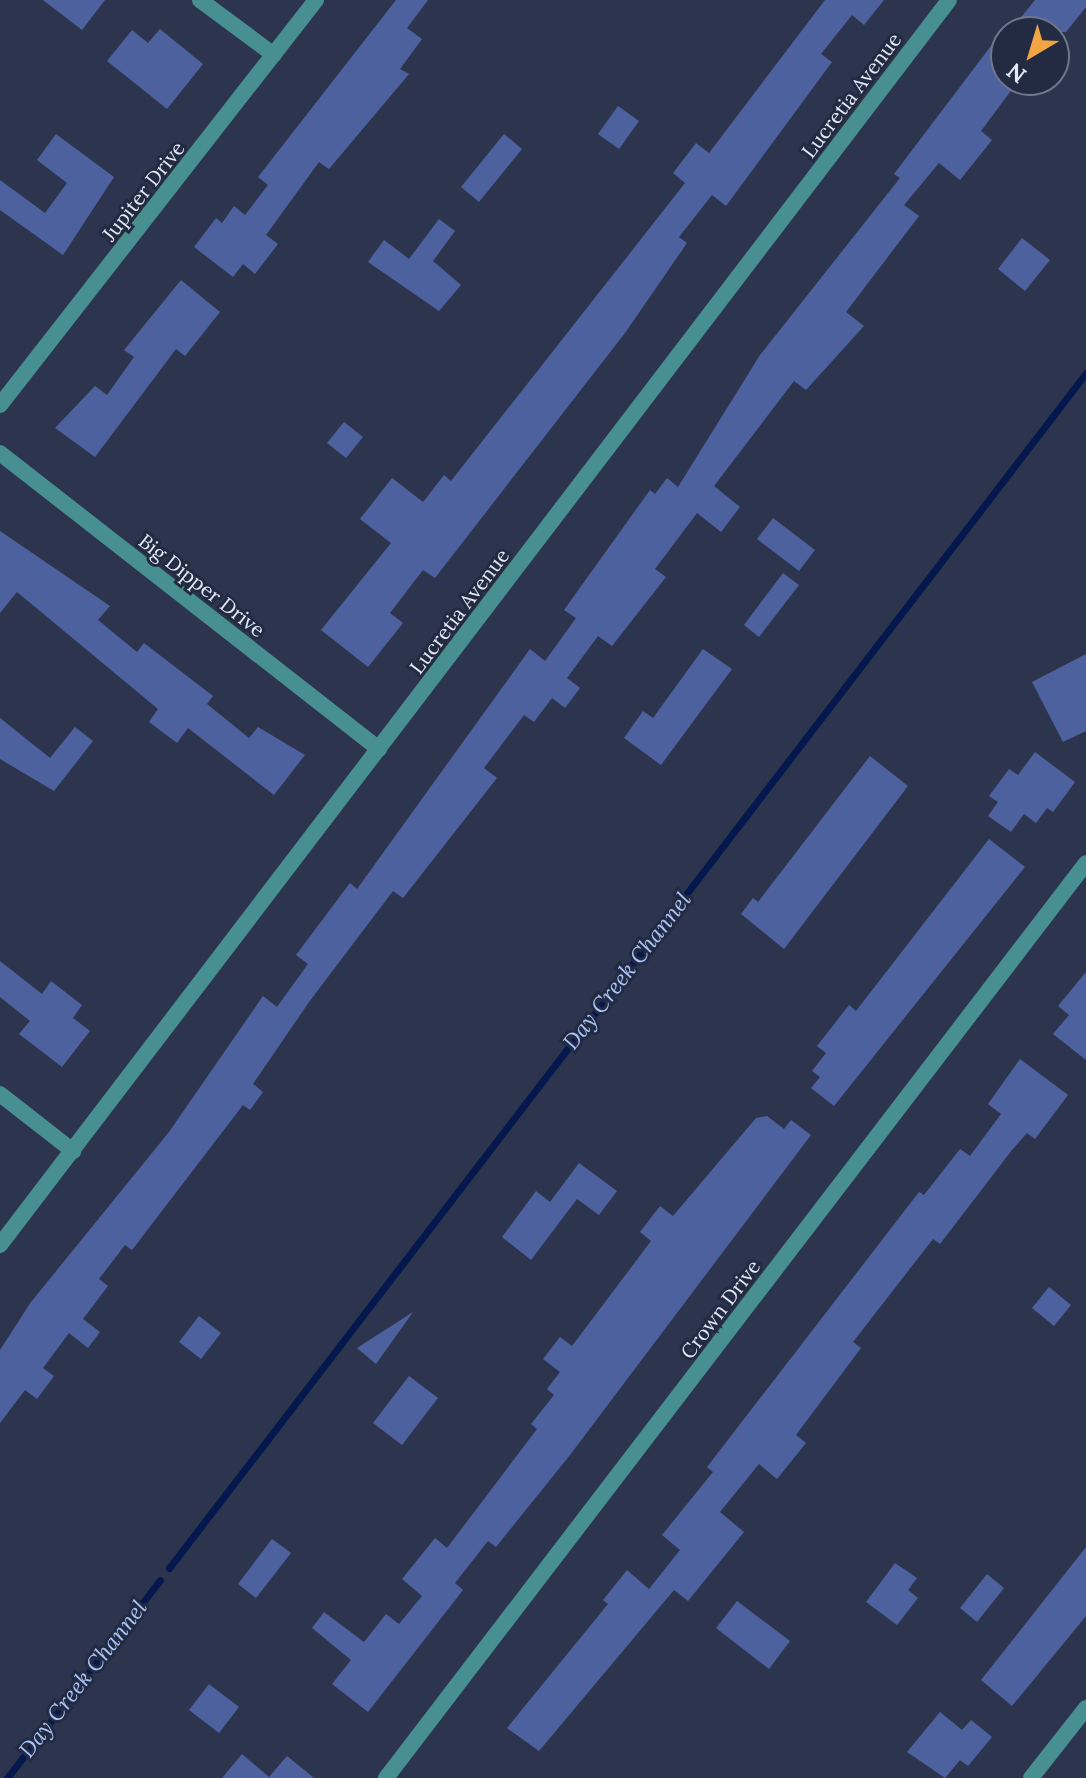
<!DOCTYPE html>
<style>
body{margin:0}
#map{position:relative;width:1086px;height:1778px;overflow:hidden;background:#2d354e;font-family:Lora,serif}
div>[style]{position:absolute}
[style*='--x']{left:calc(var(--x)*1px);top:calc(var(--y)*1px);width:calc(var(--w)*1px);rotate:calc(var(--a)*1deg)}
.stream>*{height:7px;margin:-3.5px;padding:0 3.5px;transform-origin:3.5px;border-radius:3.5px;background:#04184d}
.building>*{inset:0;background:#4d619f}
.street>*{height:16px;margin:-8px;padding:0 8px;transform-origin:8px;border-radius:8px;background:#478f91}
span{translate:-50% -50%;white-space:nowrap;text-align:center;line-height:1.15;-webkit-text-stroke:6px #232b43;paint-order:stroke}
.street-label{font-size:20px;color:#e3e9fa}
.water-label{font-size:22px;color:#abc5f9;font-style:italic}
.north{position:absolute;left:990px;top:16px;width:80px;height:80px;box-sizing:border-box;background:#232b43;border:2px solid #70778c;border-radius:50%;rotate:218deg;font-size:22px;font-weight:700;line-height:32px;text-align:center;color:#e3e9fa}
.north::after{content:'';display:block;margin:auto;width:28px;height:36px;background:#f2a542;clip-path:polygon(50% 0,100% 100%,50% 72%,0 100%)}
</style>
<div id="map">
<div class="stream">
<i style="--x:169;--y:1568;--w:1506;--a:-52.5"></i>
<i style="--x:7;--y:1778;--w:250;--a:-52.3"></i>
</div>
<div class="building">
<i style="clip-path:polygon(43px 0,105px 0,82px 30px)"></i>
<i style="clip-path:polygon(396px 0,428px 0,407px 28px,422px 39px,400px 69px,409px 74px,329px 169px,319px 162px,266px 235px,278px 244px,255px 274px,243px 264px,233px 277px,194px 247px,216px 218px,222px 223px,234px 206px,245px 215px,268px 185px,258px 177px)"></i>
<i style="clip-path:polygon(825px 0,884px 0,864px 25px,852px 15px,821px 54px,832px 62px,726px 206px,712px 195px,679px 237px,687px 243px,625px 333px,435px 578px,423px 570px,390px 613px,403px 623px,368px 667px,321px 630px,391px 543px,360px 519px,392px 478px,423px 502px,444px 475px,451px 481px,685px 183px,673px 173px,696px 143px,709px 153px)"></i>
<i style="clip-path:polygon(1035px 0,1086px 0,1086px 7px,1066px 32px,1009px 32px)"></i>
<i style="clip-path:polygon(1006px 26px,1006px 80px,1019px 80px,981px 131px,992px 140px,960px 180px,939px 163px,904px 205px,919px 216px,846px 312px,864px 326px,806px 390px,794px 381px,714px 486px,740px 507px,721px 532px,697px 513px,655px 569px,666px 577px,612px 646px,598px 636px,567px 678px,580px 688px,565px 708px,552px 698px,534px 722px,524px 715px,484px 768px,497px 778px,403px 898px,393px 891px,309px 1002px,253px 1084px,263px 1092px,250px 1110px,243px 1105px,132px 1250px,125px 1245px,99px 1279px,108px 1286px,83px 1319px,100px 1332px,88px 1348px,69px 1333px,43px 1368px,54px 1376px,37px 1399px,25px 1390px,0 1423px,0 1350px,31px 1302px,169px 1132px,263px 996px,277px 1007px,308px 964px,296px 955px,350px 883px,357px 889px,530px 649px,545px 661px,576px 618px,564px 610px,650px 490px,655px 494px,667px 478px,678px 487px,760px 355px,900px 178px,894px 174px)"></i>
<i style="clip-path:polygon(160px 29px,203px 64px,167px 109px,107px 61px,132px 30px,148px 43px)"></i>
<i style="clip-path:polygon(618px 106px,639px 121px,619px 149px,598px 134px)"></i>
<i style="clip-path:polygon(56px 134px,114px 177px,63px 255px,0 210px,0 180px,45px 213px,67px 183px,37px 160px)"></i>
<i style="clip-path:polygon(504px 134px,522px 149px,479px 202px,461px 187px)"></i>
<i style="clip-path:polygon(439px 219px,455px 231px,433px 261px,461px 285px,439px 311px,368px 262px,384px 240px,409px 259px)"></i>
<i style="clip-path:polygon(1022px 238px,1050px 260px,1025px 291px,998px 269px)"></i>
<i style="clip-path:polygon(181px 280px,220px 312px,185px 356px,176px 349px,95px 457px,55px 428px,95px 386px,107px 395px,134px 357px,124px 350px)"></i>
<i style="clip-path:polygon(344px 422px,363px 437px,346px 458px,327px 443px)"></i>
<i style="clip-path:polygon(773px 518px,815px 550px,799px 571px,757px 539px)"></i>
<i style="clip-path:polygon(0 531px,110px 606px,98px 620px,137px 652px,144px 643px,213px 696px,207px 704px,249px 738px,258px 727px,305px 755px,274px 795px,188px 728px,177px 743px,149px 722px,158px 709px,17px 592px,0 613px)"></i>
<i style="clip-path:polygon(783px 573px,799px 585px,759px 637px,744px 625px)"></i>
<i style="clip-path:polygon(703px 649px,732px 669px,661px 765px,624px 738px,643px 711px,653px 718px)"></i>
<i style="clip-path:polygon(1086px 654px,1086px 731px,1063px 742px,1032px 682px)"></i>
<i style="clip-path:polygon(0 718px,50px 758px,75px 727px,93px 741px,54px 791px,0 759px)"></i>
<i style="clip-path:polygon(1035px 752px,1075px 782px,1053px 812px,1047px 808px,1036px 823px,1024px 814px,1011px 832px,988px 816px,998px 802px,989px 796px,1009px 769px,1018px 775px)"></i>
<i style="clip-path:polygon(870px 756px,908px 786px,784px 949px,741px 914px,753px 898px,758px 902px)"></i>
<i style="clip-path:polygon(989px 839px,1025px 867px,834px 1106px,811px 1088px,820px 1077px,812px 1071px,826px 1053px,817px 1046px,849px 1005px,856px 1011px)"></i>
<i style="clip-path:polygon(0 961px,42px 994px,51px 981px,82px 1005px,73px 1018px,90px 1031px,62px 1067px,19px 1034px,30px 1021px,0 997px)"></i>
<i style="clip-path:polygon(1086px 972px,1086px 1060px,1053px 1034px,1069px 1015px,1058px 1006px)"></i>
<i style="clip-path:polygon(1020px 1059px,1068px 1095px,1035px 1139px,1027px 1133px,1012px 1150px,940px 1244px,933px 1239px,853px 1342px,861px 1348px,796px 1435px,806px 1443px,777px 1479px,759px 1464px,720px 1512px,744px 1532px,688px 1601px,674px 1590px,539px 1751px,507px 1728px,608px 1604px,603px 1600px,627px 1570px,649px 1589px,680px 1550px,662px 1535px,713px 1472px,707px 1467px,919px 1192px,924px 1195px,960px 1149px,970px 1156px,1001px 1114px,988px 1104px)"></i>
<i style="clip-path:polygon(767px 1116px,784px 1129px,791px 1120px,811px 1135px,570px 1455px,496px 1547px,488px 1541px,455px 1583px,463px 1590px,368px 1712px,332px 1684px,351px 1660px,312px 1628px,324px 1612px,364px 1642px,386px 1614px,399px 1624px,422px 1596px,402px 1579px,435px 1538px,447px 1548px,537px 1429px,531px 1424px,554px 1395px,547px 1389px,560px 1372px,543px 1359px,560px 1337px,572px 1346px,651px 1241px,640px 1232px,660px 1206px,673px 1216px,756px 1118px)"></i>
<i style="clip-path:polygon(579px 1163px,617px 1191px,599px 1215px,577px 1199px,531px 1260px,502px 1237px,536px 1191px,550px 1202px)"></i>
<i style="clip-path:polygon(1049px 1287px,1071px 1305px,1054px 1326px,1032px 1308px)"></i>
<i style="clip-path:polygon(413px 1312px,376px 1364px,357px 1348px)"></i>
<i style="clip-path:polygon(199px 1316px,221px 1333px,201px 1359px,179px 1342px)"></i>
<i style="clip-path:polygon(409px 1376px,438px 1398px,402px 1445px,373px 1423px)"></i>
<i style="clip-path:polygon(272px 1539px,291px 1553px,256px 1598px,238px 1584px)"></i>
<i style="clip-path:polygon(1086px 1547px,1086px 1616px,1012px 1706px,981px 1680px)"></i>
<i style="clip-path:polygon(895px 1563px,917px 1578px,908px 1590px,918px 1598px,897px 1625px,866px 1602px)"></i>
<i style="clip-path:polygon(987px 1574px,1004px 1588px,977px 1622px,960px 1608px)"></i>
<i style="clip-path:polygon(737px 1601px,790px 1641px,769px 1669px,716px 1628px)"></i>
<i style="clip-path:polygon(209px 1684px,239px 1707px,219px 1733px,189px 1710px)"></i>
<i style="clip-path:polygon(940px 1712px,962px 1730px,971px 1720px,992px 1737px,968px 1766px,960px 1760px,945px 1778px,907px 1752px)"></i>
<i style="clip-path:polygon(242px 1754px,269px 1777px,287px 1756px,314px 1778px,222px 1778px)"></i>
</div>
<div class="street">
<i style="--x:200;--y:0;--w:92;--a:36.6"></i>
<i style="--x:0;--y:405;--w:514;--a:-52.04"></i>
<i style="--x:0;--y:453;--w:481;--a:38"></i>
<i style="--x:0;--y:1094;--w:93;--a:38"></i>
<i style="--x:0;--y:1245;--w:1565;--a:-52.68"></i>
<i style="--x:386;--y:1778;--w:1152;--a:-52.58"></i>
<i style="--x:1031;--y:1778;--w:89;--a:-51.8"></i>
</div>
<div class="street-label">
<span style="left:851px;top:95px;rotate:-53deg">Lucretia Avenue</span>
<span style="left:143px;top:191px;rotate:-52deg">Jupiter Drive</span>
<span style="left:202px;top:585px;rotate:38deg">Big Dipper Drive</span>
<span style="left:459px;top:611px;rotate:-53deg">Lucretia Avenue</span>
<span style="left:720px;top:1309px;rotate:-53deg">Crown Drive</span>
</div>
<div class="water-label">
<span style="left:627px;top:971px;rotate:-52deg">Day Creek Channel</span>
<span style="left:83px;top:1679px;rotate:-52deg">Day Creek Channel</span>
</div>
<div class="north">N</div>
</div>
